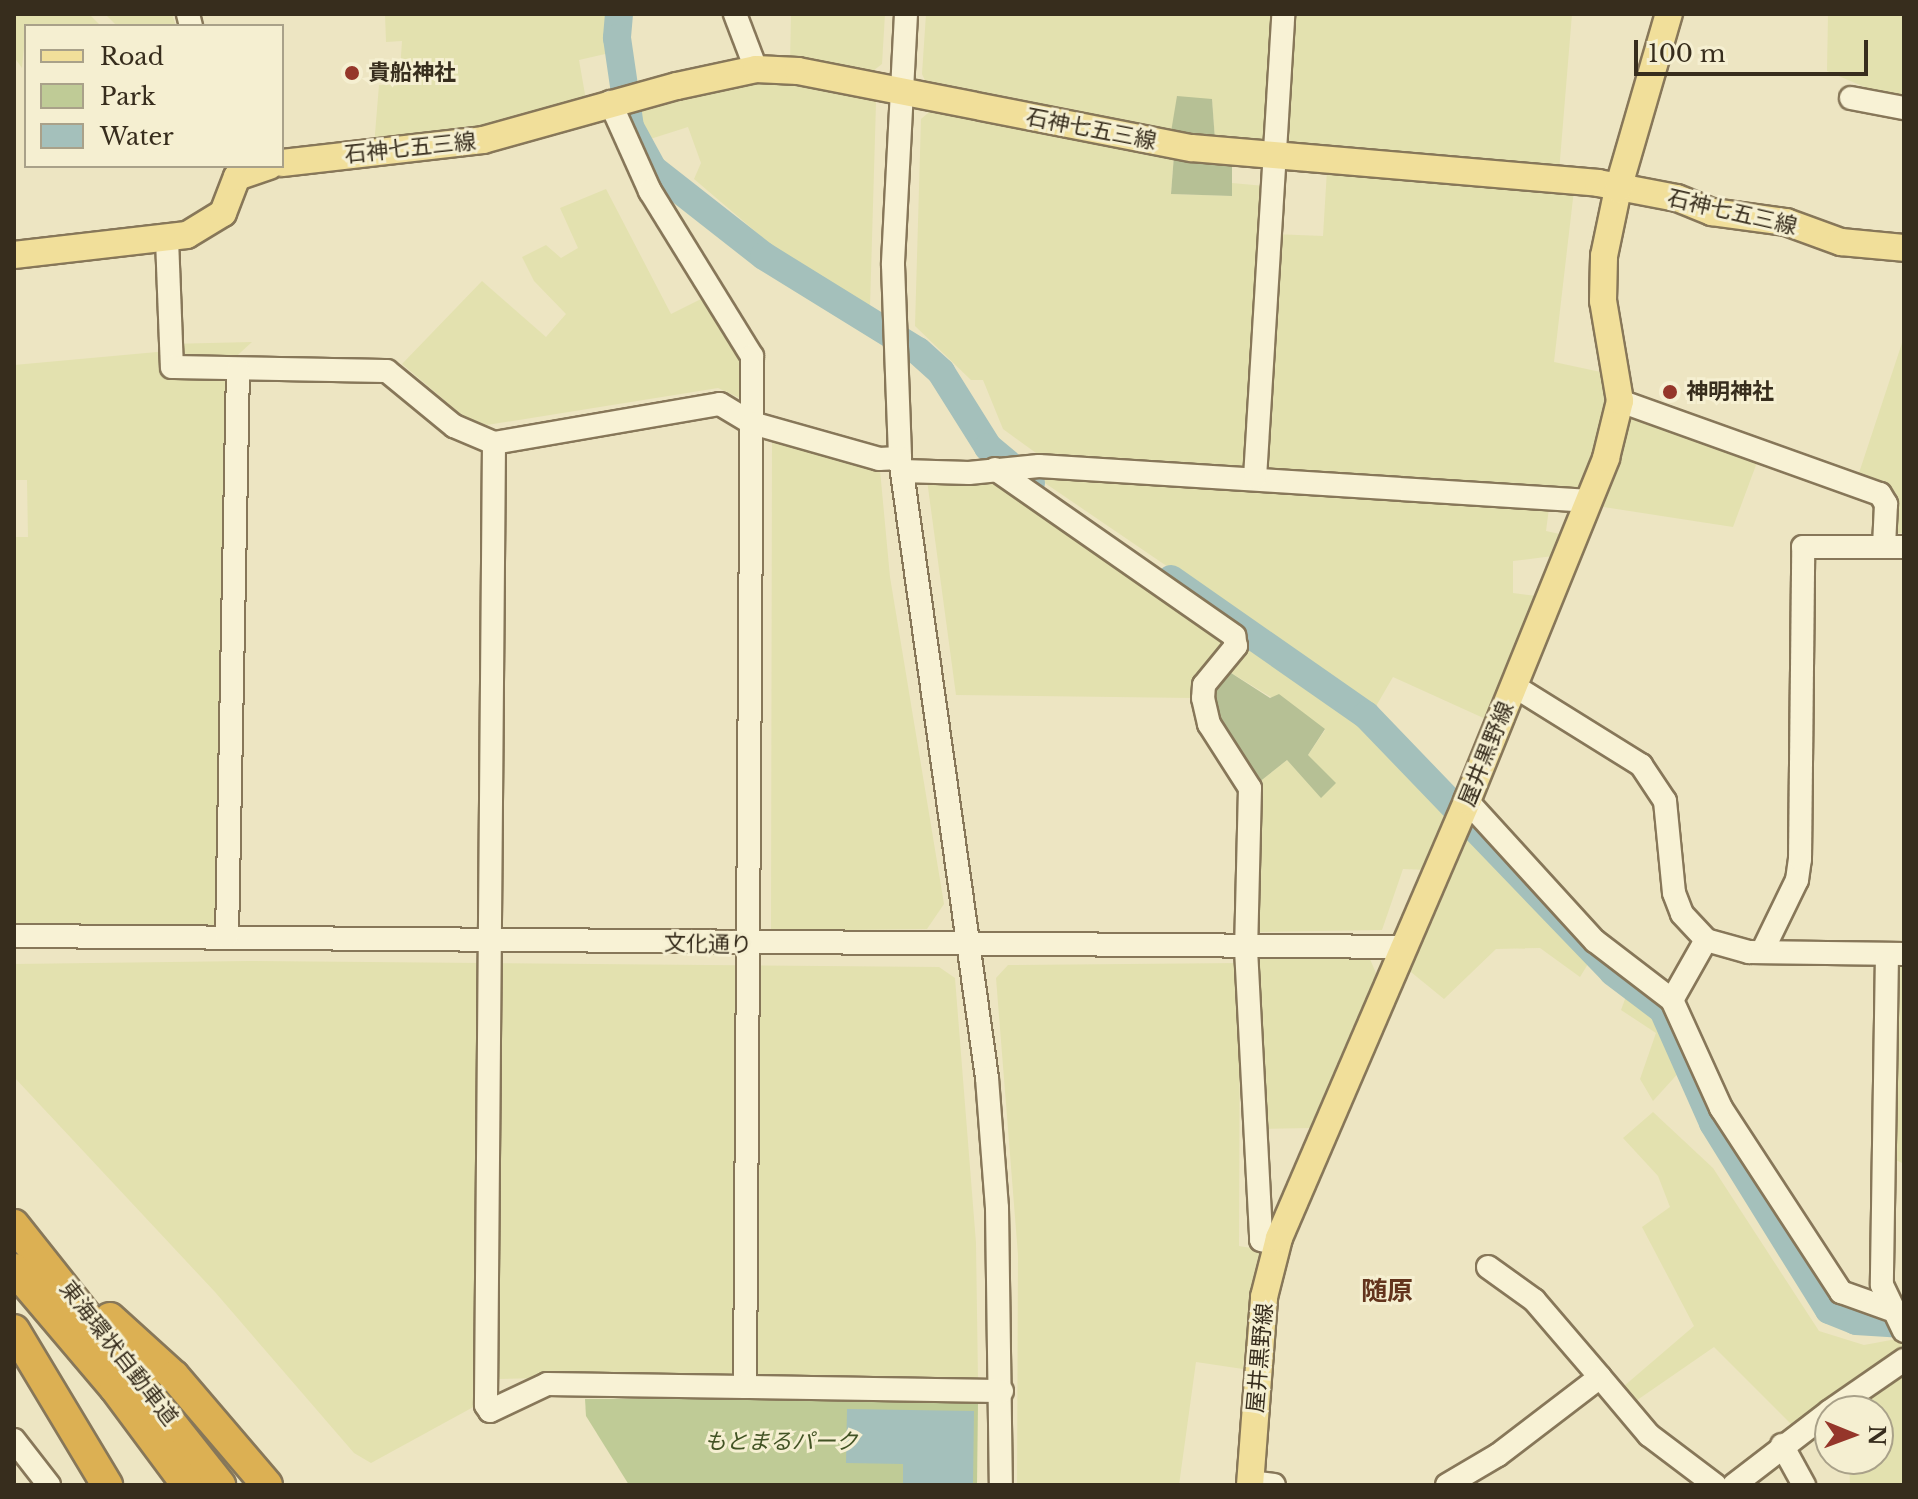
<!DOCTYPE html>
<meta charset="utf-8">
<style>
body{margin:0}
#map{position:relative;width:1918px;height:1499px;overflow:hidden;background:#ede5c2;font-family:"Libre Baskerville","Noto Sans JP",serif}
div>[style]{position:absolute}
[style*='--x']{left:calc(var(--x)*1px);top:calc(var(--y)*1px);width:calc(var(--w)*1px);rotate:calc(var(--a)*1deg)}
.farmland>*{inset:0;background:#e3e1af}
.green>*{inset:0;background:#bfcb96}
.cemetery>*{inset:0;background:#b6c095}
.water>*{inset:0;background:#a4c0bb}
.river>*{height:28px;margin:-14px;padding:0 14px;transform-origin:14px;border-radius:14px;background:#a4c0bb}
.roads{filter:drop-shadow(2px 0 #877759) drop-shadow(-2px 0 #877759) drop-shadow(0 2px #877759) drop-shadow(0 -2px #877759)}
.minor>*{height:22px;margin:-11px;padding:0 11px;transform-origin:11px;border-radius:11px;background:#f8f2d5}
.major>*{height:26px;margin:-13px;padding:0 13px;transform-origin:13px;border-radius:13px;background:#f1df9a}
.highway>*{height:30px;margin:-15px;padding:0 15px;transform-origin:15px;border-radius:15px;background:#dcb053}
.dots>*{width:22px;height:22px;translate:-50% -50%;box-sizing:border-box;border:4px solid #f5efd1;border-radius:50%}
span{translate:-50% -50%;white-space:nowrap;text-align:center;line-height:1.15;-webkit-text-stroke:6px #f5efd1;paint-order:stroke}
.poi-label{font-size:22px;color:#372d1d;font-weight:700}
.left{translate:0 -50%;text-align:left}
.street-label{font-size:22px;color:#372d1d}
.park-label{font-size:22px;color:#425324;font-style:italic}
.quarter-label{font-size:26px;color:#63341d;font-weight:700}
.frame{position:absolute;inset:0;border:16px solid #372d1d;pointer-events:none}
.legend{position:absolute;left:24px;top:24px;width:260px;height:144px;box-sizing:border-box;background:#f5efd1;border:2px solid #a9a189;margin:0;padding:10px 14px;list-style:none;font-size:24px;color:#372d1d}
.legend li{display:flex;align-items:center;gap:16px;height:40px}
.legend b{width:40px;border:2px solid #a9a189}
.north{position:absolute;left:1814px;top:1395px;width:80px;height:80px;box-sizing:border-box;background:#f5efd1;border:2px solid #a9a189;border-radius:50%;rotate:91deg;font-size:22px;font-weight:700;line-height:32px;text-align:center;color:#372d1d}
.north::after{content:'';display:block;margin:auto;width:28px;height:36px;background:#95362a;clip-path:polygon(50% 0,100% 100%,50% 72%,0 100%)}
.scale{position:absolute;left:1634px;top:40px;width:234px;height:36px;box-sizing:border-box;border:4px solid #372d1d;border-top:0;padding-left:10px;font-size:24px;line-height:28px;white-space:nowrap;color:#372d1d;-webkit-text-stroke:6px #f5efd1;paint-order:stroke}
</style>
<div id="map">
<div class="farmland">
<i style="clip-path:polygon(14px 14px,89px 14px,101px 26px,26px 26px,22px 68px,14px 57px)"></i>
<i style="clip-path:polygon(105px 14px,172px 14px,176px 26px,117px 26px)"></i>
<i style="clip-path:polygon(385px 14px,610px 14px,614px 52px,579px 60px,586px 100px,489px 132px,374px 146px,379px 85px,399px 85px,402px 41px,386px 42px)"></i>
<i style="clip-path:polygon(791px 14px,885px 14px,882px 64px,869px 74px,790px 64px)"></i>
<i style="clip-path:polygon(926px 14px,1276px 14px,1267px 145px,1215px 140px,1212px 99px,1171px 132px,928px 87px,922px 74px)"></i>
<i style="clip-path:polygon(1287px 14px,1572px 14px,1559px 172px,1277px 152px)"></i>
<i style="clip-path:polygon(1828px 14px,1904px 14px,1904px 104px,1827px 71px)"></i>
<i style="clip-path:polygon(757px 80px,804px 82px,869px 94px,876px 103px,870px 307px,782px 254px,694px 179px,701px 163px,688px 127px,644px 141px,634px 104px)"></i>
<i style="clip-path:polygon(934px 108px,1174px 155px,1171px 194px,1232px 196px,1232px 183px,1265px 186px,1249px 469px,1043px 458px,1003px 429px,983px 380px,971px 380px,915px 326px,921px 119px)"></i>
<i style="clip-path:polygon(1327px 170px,1574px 190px,1554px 362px,1610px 374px,1602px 440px,1576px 497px,1260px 470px,1273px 234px,1323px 236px)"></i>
<i style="clip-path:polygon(606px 189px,671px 314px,711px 294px,746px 362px,746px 401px,718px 388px,487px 425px,463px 416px,402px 364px,482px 281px,546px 337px,566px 314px,534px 281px,522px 257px,546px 245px,561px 258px,578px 248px,560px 208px)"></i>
<i style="clip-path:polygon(1904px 337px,1904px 533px,1892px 533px,1893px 489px,1857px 479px)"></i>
<i style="clip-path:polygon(252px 342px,229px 363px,223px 925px,14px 924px,14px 537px,28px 537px,27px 480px,14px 480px,14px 365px,168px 351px,168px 344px)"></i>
<i style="clip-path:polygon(1630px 414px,1759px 457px,1733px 527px,1597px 506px)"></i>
<i style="clip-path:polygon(772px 437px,880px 470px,890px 577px,944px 904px,927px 929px,771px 931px)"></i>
<i style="clip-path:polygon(1036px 477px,1549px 508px,1546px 531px,1564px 535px,1553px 556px,1513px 561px,1513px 593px,1537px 596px,1490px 721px,1393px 677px,1375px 708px)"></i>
<i style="clip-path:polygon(993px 479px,1227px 636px,1228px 649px,1193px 698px,956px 695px,927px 480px,952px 485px)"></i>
<i style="clip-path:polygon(1250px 641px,1367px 728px,1452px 814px,1428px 870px,1403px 869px,1382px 930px,1256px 932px,1258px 783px,1287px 760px,1321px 797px,1308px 755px,1325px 730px,1228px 671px)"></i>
<i style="clip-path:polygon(1466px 828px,1591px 959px,1580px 977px,1540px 948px,1496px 949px,1444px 999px,1406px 968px)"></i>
<i style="clip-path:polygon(1369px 957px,1379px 980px,1310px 1128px,1264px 1129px,1256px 958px)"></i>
<i style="clip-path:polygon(249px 961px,939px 967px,955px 978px,976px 1243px,978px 1381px,733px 1374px,498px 1379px,477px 1405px,371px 1463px,354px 1453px,215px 1292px,14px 1077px,14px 964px)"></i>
<i style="clip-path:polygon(1240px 963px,1239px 1246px,1263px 1250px,1250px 1296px,1243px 1369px,1196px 1362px,1179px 1485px,1017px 1485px,1018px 1255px,996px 978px,1008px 965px)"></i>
<i style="clip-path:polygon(1898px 964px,1904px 964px,1904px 1164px,1894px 1159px)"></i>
<i style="clip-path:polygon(1628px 991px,1661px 1015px,1682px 1069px,1653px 1101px,1640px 1079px,1656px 1033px,1621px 1010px)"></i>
<i style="clip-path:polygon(1653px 1112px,1713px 1168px,1819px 1331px,1864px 1345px,1902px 1338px,1902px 1355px,1795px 1428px,1714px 1347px,1630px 1405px,1617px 1392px,1694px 1326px,1642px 1227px,1670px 1207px,1658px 1176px,1623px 1138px)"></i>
<i style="clip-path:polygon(1904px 1364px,1904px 1485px,1850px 1485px,1849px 1459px,1878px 1459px,1878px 1411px,1842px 1411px)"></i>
</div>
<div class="green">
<i style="clip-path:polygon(746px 1398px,978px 1403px,977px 1485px,629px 1485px,586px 1416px,585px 1399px)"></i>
</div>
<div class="cemetery">
<i style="clip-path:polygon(1177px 96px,1212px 99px,1215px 140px,1171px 132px)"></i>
<i style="clip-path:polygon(1174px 155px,1232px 165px,1232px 196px,1171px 194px)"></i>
<i style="clip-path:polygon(1228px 671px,1270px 698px,1279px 694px,1325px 729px,1308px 755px,1336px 783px,1321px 798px,1287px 760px,1258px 783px,1218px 722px,1214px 689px)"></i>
</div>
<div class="water">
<i style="clip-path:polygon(847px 1409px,974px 1411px,973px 1485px,903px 1485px,903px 1464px,846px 1463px)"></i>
</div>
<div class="river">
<i style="--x:619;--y:14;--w:24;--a:95"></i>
<i style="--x:617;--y:38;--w:90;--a:81.7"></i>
<i style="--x:630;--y:127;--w:48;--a:61.3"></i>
<i style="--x:653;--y:169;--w:141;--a:38.1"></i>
<i style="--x:764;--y:256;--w:181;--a:31.7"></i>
<i style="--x:918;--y:351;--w:31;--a:42"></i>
<i style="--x:941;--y:372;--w:89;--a:57.9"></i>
<i style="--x:988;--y:447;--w:56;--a:39.9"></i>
<i style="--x:1171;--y:579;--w:238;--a:34.9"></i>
<i style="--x:1366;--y:715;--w:356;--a:46.1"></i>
<i style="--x:1613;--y:972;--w:63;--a:37.2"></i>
<i style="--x:1663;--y:1010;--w:124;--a:66.1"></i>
<i style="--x:1713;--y:1123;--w:220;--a:58.2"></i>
<i style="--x:1829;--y:1310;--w:29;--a:22"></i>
<i style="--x:1856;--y:1321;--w:48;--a:3.6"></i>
</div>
<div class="roads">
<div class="minor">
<i style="--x:188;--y:14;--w:12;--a:76"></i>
<i style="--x:735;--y:14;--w:59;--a:69.1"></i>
<i style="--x:906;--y:14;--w:251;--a:93"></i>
<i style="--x:893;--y:265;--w:193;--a:87.9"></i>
<i style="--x:900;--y:458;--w:626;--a:82.01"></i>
<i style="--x:987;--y:1078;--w:130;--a:85.6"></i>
<i style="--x:997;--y:1208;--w:277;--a:89.2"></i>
<i style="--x:1851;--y:98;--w:54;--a:10.7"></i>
<i style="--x:610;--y:102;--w:98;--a:65.8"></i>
<i style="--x:650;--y:191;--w:194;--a:58.3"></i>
<i style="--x:752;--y:356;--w:1031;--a:90.39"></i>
<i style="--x:745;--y:1387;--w:257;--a:0.9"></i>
<i style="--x:167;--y:239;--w:128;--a:87.8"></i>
<i style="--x:172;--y:367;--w:215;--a:1.1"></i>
<i style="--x:387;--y:371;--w:87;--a:39.4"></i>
<i style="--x:454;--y:426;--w:43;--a:23"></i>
<i style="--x:494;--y:443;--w:229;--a:-9.8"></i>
<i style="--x:720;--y:404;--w:37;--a:31"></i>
<i style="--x:752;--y:423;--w:132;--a:15.8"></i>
<i style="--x:879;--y:459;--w:21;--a:-3"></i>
<i style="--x:1620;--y:401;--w:276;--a:19.7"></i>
<i style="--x:1880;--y:494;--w:12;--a:59"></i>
<i style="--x:1886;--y:504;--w:42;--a:92.7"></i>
<i style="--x:494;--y:443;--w:962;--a:90.48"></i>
<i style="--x:486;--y:1405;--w:7;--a:56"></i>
<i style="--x:490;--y:1411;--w:63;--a:-25.3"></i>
<i style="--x:547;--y:1384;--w:198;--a:0.9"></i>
<i style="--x:995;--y:469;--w:292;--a:34.9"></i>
<i style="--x:1234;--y:636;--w:10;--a:79"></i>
<i style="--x:1236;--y:646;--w:50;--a:129.4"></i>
<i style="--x:1204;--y:685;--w:13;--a:94"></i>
<i style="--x:1203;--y:698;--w:27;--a:77"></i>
<i style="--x:1209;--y:724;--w:76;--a:57.4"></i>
<i style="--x:1250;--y:788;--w:161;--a:91.4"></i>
<i style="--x:1246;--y:949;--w:291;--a:87"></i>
<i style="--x:1261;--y:1240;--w:17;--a:13"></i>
<i style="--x:902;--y:471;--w:67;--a:1.7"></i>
<i style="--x:969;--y:473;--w:70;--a:-5.7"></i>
<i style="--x:1039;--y:466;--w:552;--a:3.63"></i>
<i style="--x:1255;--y:478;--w:465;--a:-86.5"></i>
<i style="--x:1514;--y:686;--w:150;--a:31.9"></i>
<i style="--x:1641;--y:765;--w:43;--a:56.3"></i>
<i style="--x:1665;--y:801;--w:92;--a:84.4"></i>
<i style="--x:1674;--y:893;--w:22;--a:69"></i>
<i style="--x:1682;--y:914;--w:35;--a:47"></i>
<i style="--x:1706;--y:940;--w:45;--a:15.6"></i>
<i style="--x:1749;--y:952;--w:155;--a:0.7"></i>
<i style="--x:1467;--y:801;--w:190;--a:47.6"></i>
<i style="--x:1595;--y:941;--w:97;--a:37.5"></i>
<i style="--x:1672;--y:1000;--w:119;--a:65.6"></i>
<i style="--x:1721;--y:1108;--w:220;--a:56.9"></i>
<i style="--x:1841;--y:1292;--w:51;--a:19.5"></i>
<i style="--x:14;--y:936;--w:1388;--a:0.45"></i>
<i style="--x:227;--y:936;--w:567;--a:-88.89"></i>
<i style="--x:1762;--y:952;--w:80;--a:-64.1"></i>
<i style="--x:1797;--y:880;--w:21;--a:-82"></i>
<i style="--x:1800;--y:859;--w:312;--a:-89.4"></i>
<i style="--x:1803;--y:547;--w:101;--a:0"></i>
<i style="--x:1887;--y:954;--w:331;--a:90.9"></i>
<i style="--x:1882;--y:1285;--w:51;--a:64.4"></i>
<i style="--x:1672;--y:1000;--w:69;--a:-60.5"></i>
<i style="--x:1488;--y:1267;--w:57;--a:35.7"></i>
<i style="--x:1534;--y:1300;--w:101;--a:49.4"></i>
<i style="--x:1830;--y:1411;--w:90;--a:-34.6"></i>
<i style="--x:14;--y:1440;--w:57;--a:52.1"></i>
<i style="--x:1782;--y:1445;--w:46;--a:61.2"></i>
<i style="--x:1250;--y:1482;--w:24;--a:7"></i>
<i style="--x:1447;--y:1485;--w:59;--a:-30.5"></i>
<i style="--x:1498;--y:1455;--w:128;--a:-37.4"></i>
<i style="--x:1600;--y:1377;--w:76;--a:49.8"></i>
<i style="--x:1649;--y:1435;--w:83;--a:37.1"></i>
<i style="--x:1734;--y:1485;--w:121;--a:-37.6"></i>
</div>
<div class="major">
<i style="--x:282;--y:163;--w:202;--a:-6.5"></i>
<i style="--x:483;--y:140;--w:201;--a:-15.6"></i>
<i style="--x:677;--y:86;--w:81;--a:-12.1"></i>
<i style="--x:756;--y:69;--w:42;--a:2.7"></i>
<i style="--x:798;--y:71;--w:401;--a:11.1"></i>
<i style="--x:1192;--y:148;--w:408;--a:4.9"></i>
<i style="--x:1598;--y:183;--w:80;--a:10.8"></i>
<i style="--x:1677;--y:198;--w:38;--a:22"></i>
<i style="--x:1712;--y:212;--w:75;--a:7.7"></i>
<i style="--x:1786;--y:222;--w:59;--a:20"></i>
<i style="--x:1841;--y:242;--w:63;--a:5.4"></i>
<i style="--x:14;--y:255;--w:174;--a:-6.6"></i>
<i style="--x:187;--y:235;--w:42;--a:-31.4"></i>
<i style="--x:223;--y:213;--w:39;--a:-69"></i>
<i style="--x:237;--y:177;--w:34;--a:-19"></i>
<i style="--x:1250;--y:1485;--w:189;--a:-85.7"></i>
<i style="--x:1264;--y:1297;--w:61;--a:-75.7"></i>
<i style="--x:1279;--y:1238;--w:476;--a:-66.7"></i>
<i style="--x:1467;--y:801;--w:370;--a:-67.9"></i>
<i style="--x:1606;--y:458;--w:59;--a:-76.2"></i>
<i style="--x:1620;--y:401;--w:101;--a:-99.6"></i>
<i style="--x:1603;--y:301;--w:45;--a:-88.7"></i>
<i style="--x:1604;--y:256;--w:68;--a:-78.2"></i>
<i style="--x:1618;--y:189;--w:182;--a:-73.8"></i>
</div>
<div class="highway">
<i style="--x:14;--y:1225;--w:332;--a:51.6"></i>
<i style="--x:14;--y:1269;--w:156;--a:49.7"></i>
<i style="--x:115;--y:1388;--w:121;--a:53.4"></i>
<i style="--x:110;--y:1318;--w:86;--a:42.2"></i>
<i style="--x:174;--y:1376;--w:143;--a:49.5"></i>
<i style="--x:14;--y:1330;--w:181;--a:59"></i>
</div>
</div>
<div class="dots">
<i style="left:352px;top:73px;background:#95362a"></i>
<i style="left:1670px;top:392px;background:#95362a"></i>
</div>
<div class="poi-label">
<span class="left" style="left:368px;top:73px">貴船神社</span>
<span class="left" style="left:1686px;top:392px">神明神社</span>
</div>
<div class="street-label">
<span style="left:1091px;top:129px;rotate:11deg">石神七五三線</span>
<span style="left:410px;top:148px;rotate:-6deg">石神七五三線</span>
<span style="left:1732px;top:212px;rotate:13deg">石神七五三線</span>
<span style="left:1486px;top:754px;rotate:-68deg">屋井黒野線</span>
<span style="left:708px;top:944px;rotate:1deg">文化通り</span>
<span style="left:119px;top:1353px;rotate:52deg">東海環状自動車道</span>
<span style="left:1260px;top:1358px;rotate:-85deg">屋井黒野線</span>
</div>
<div class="park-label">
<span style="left:781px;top:1442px">もとまるパーク</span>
</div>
<div class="quarter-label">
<span style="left:1387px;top:1292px">随原</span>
</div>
<div class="frame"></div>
<ul class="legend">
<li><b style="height:10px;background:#f1df9a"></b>Road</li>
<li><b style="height:22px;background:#bfcb96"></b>Park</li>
<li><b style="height:22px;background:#a4c0bb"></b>Water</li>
</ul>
<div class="north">N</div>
<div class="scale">100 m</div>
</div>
